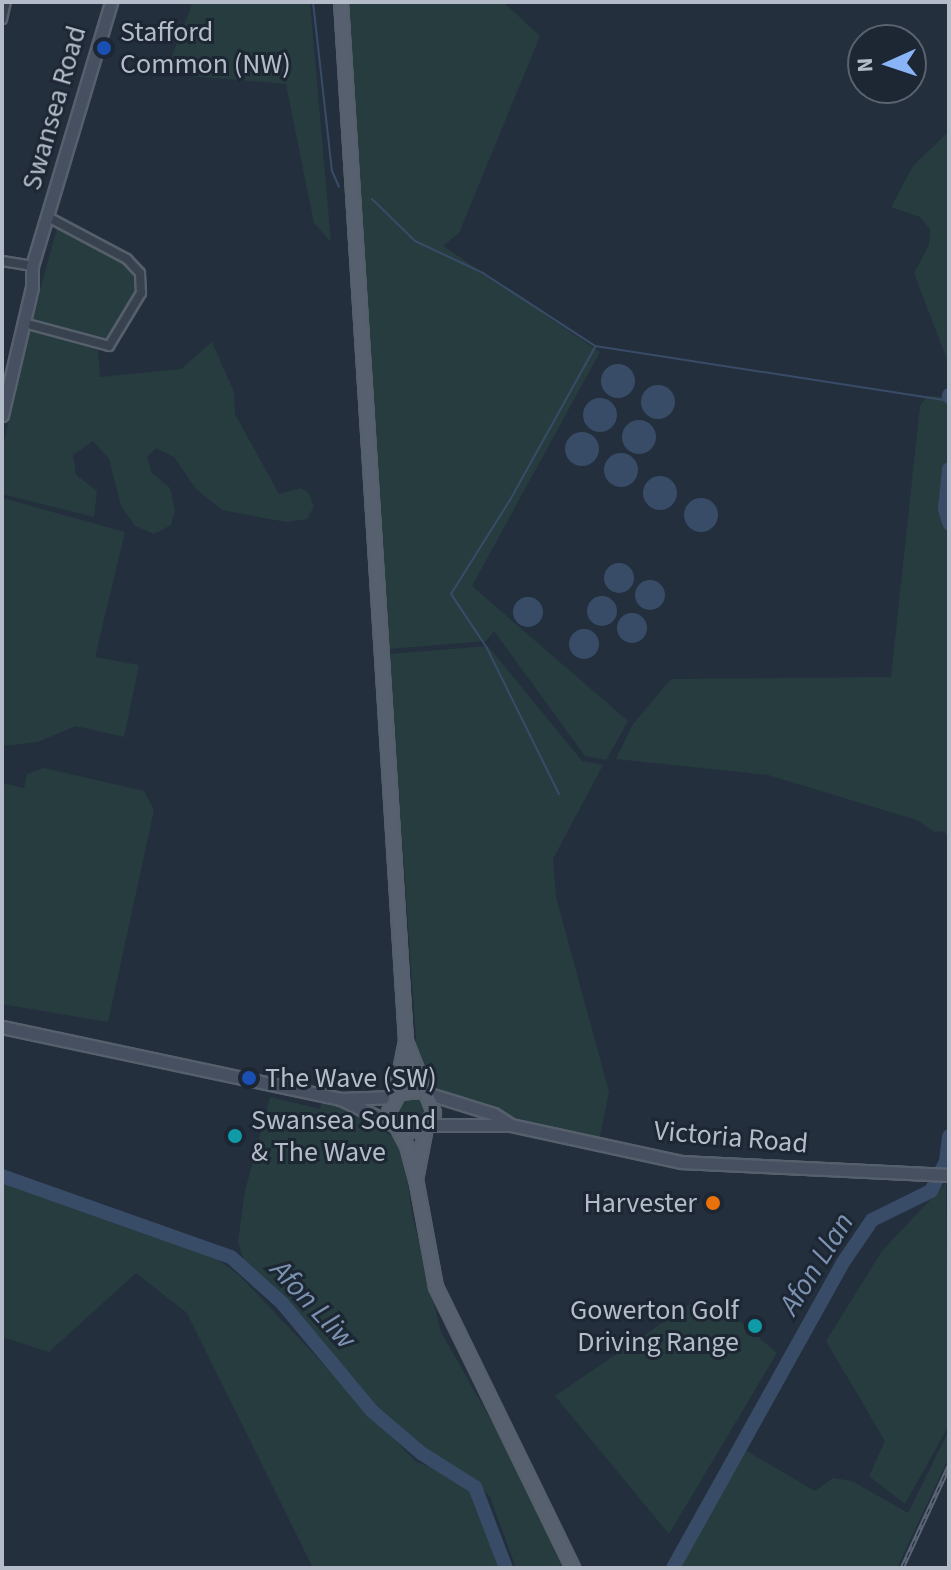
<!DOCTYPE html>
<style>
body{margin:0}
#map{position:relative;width:951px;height:1570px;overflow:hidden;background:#242f3e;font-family:"Source Sans 3",sans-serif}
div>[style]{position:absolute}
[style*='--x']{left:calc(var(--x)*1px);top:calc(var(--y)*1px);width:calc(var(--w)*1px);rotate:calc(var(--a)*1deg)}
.green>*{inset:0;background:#263c3f}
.round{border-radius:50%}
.water>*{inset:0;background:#394c67}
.stream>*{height:2px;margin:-1px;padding:0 1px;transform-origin:1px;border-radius:1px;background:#394c67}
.river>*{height:14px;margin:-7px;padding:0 7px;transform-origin:7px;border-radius:7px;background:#394c67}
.roads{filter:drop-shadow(2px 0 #565f6c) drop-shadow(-2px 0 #565f6c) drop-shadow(0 2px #565f6c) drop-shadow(0 -2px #565f6c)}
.minor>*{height:8px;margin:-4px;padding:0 4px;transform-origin:4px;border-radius:4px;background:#38414e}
.secondary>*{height:11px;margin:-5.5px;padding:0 5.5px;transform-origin:5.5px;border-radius:5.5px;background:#465061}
.primary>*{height:12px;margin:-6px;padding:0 6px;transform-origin:6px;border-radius:6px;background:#56606e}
.rail>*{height:5px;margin-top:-2.5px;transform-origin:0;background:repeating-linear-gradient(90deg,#1d2633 0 6px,#5a6575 0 12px);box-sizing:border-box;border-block:2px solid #5a6575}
.dots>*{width:22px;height:22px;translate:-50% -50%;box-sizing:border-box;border:4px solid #1d2633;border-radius:50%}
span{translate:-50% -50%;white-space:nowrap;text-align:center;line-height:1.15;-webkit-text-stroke:6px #1d2633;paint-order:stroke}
.poi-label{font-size:28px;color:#b4bcc9}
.left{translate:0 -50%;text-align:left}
.right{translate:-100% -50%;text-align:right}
.street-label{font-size:28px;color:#b4bcc9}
.water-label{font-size:30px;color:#7c92b1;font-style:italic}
.frame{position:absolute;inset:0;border:4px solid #b4bcc9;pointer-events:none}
.north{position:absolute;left:847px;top:24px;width:80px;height:80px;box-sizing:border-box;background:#1d2633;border:2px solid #59626f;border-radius:50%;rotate:267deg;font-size:22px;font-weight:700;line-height:32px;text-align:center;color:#b4bcc9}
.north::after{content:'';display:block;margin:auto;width:28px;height:36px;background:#8ab4f8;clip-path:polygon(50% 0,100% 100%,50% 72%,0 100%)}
</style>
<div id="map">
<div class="green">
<i style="clip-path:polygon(193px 2px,310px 2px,331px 242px,314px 223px,286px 84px,165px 74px)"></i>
<i style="clip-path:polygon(349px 2px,503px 2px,540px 36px,459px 233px,443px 246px,600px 352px,472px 586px,628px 721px,606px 760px,585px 756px,494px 631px,486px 641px,389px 649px)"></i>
<i style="clip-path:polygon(949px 131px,949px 365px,914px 273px,929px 245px,930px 229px,920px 217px,891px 207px,913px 166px)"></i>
<i style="clip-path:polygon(57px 228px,123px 261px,136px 277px,136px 294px,107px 342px,31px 324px)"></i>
<i style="clip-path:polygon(30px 328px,98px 350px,100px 377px,181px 369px,212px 342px,234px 392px,235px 414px,279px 494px,300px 488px,308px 492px,314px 506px,307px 519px,286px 522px,222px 510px,196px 489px,174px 457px,156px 448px,147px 457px,152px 473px,170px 488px,175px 510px,171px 525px,154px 534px,135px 526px,121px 506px,109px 459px,93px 441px,73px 455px,76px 475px,97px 491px,94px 517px,2px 494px,2px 451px)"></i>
<i style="clip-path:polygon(927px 396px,949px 397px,949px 839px,944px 831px,934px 832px,917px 820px,768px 775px,616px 759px,633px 724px,671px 679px,891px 677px,920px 406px)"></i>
<i style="clip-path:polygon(2px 498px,125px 532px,95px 657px,139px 665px,124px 737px,76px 726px,38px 742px,2px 746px)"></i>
<i style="clip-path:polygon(488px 646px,582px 761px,603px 765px,553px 859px,556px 897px,609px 1092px,600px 1137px,527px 1122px,432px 1086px,418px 1067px,389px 654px)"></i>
<i style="clip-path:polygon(44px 768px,144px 791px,154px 810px,108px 1022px,2px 1004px,2px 783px,24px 788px,27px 774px)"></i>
<i style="clip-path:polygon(270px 1097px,320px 1109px,322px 1101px,332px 1104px,363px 1116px,403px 1145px,412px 1214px,441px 1332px,530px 1489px,565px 1568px,516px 1568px,490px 1497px,481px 1487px,400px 1431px,245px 1263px,238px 1242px,245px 1191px)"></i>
<i class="round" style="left:398px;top:1097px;width:28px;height:28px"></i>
<i style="clip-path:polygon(2px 1182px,217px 1259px,239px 1275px,415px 1461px,457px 1478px,477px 1498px,501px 1568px,313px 1568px,187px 1313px,136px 1273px,49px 1352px,2px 1337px)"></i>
<i style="clip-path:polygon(946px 1183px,949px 1425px,905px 1504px,869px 1476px,885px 1441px,826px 1341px,882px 1251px)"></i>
<i style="clip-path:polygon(690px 1304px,723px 1307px,777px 1353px,669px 1534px,555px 1396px)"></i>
<i style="clip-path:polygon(949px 1430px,949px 1457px,897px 1568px,680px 1568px,743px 1449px,815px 1491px,833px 1478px,852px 1481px,908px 1513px)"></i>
</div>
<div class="water">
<i class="round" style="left:601px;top:364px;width:34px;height:34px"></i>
<i class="round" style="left:641px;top:385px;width:34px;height:34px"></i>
<i class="round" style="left:583px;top:398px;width:34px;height:34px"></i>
<i class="round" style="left:622px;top:420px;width:34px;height:34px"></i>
<i class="round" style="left:565px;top:432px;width:34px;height:34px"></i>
<i class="round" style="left:604px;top:453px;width:34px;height:34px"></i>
<i class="round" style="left:643px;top:476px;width:34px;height:34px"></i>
<i class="round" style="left:684px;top:498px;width:34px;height:34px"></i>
<i class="round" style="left:604px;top:563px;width:30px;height:30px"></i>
<i class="round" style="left:635px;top:580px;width:30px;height:30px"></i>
<i class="round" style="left:587px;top:596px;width:30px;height:30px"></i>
<i class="round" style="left:513px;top:597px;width:30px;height:30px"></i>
<i class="round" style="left:617px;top:613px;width:30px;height:30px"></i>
<i class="round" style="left:569px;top:629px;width:30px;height:30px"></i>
</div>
<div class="stream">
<i style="--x:313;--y:2;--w:170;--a:83.6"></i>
<i style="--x:332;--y:171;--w:17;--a:66"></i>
<i style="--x:372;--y:199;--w:60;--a:44.3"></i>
<i style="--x:415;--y:241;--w:75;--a:25.2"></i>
<i style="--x:483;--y:273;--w:134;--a:33.1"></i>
<i style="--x:595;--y:346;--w:358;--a:8.8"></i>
<i style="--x:559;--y:794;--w:163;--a:-116.3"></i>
<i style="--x:487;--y:648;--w:65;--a:-123.7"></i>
<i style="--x:451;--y:594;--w:111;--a:-57.9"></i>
<i style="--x:510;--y:500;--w:175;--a:-60.9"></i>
</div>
<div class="river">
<i style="--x:949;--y:395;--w:2;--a:90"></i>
<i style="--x:949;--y:469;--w:40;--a:95.7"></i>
<i style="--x:945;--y:509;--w:15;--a:74"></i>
<i style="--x:2;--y:1176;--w:243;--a:19.5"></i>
<i style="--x:231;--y:1257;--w:69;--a:42"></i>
<i style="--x:282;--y:1303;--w:141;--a:50.2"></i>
<i style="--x:372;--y:1411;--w:65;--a:40.6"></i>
<i style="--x:421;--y:1453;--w:64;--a:32.2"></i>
<i style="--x:475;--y:1487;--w:87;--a:69.1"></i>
<i style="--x:673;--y:1568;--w:348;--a:-60.9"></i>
<i style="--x:842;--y:1264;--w:53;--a:-55.7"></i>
<i style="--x:872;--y:1220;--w:66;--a:-26.2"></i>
<i style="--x:931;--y:1191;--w:34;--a:-63"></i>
<i style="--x:946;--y:1161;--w:25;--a:-83"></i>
</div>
<div class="roads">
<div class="minor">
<i style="--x:2;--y:19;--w:17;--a:-77"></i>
<i style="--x:2;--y:261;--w:30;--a:9"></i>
<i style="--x:24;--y:323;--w:88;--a:15.1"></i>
<i style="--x:109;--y:346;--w:62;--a:-58.9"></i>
<i style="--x:141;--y:293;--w:20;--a:-93"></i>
<i style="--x:140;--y:273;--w:19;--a:-133"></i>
<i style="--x:127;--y:259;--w:89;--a:-152"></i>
</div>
<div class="secondary">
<i style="--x:2;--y:415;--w:131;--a:-76.8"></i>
<i style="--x:32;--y:287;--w:21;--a:-90"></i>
<i style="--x:32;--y:266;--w:276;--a:-73.3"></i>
<i style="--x:2;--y:1027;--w:346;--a:12"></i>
<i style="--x:340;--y:1099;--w:54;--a:-2.1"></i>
<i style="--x:423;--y:1092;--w:74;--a:17.2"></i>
<i style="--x:494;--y:1114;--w:20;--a:33"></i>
<i style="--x:341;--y:1099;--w:59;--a:26.1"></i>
<i style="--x:429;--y:1125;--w:82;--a:0"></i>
<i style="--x:511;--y:1125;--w:174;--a:12.3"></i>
<i style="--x:681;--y:1162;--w:268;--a:2.8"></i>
</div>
<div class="primary">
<i style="--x:341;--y:2;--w:1041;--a:86.42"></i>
<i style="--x:406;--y:1041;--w:56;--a:101.3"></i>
<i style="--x:421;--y:1091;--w:22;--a:175"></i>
<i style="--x:399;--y:1093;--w:21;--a:118"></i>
<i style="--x:389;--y:1112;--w:38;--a:62"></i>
<i style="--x:407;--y:1146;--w:34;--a:75"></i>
<i style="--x:416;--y:1179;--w:110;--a:79.5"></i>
<i style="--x:436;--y:1287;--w:313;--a:64"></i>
<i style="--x:401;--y:1130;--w:19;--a:3"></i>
<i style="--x:420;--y:1131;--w:23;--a:-52"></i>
<i style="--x:434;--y:1113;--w:77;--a:-111.3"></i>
<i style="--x:417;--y:1175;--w:48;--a:-79.2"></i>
</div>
</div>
<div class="rail">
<i style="--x:902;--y:1568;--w:112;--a:-65.3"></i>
</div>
<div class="dots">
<i style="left:104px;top:48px;background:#1a4fb4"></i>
<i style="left:249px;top:1078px;background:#1a4fb4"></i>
<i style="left:235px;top:1136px;background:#0f9aa8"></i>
<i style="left:713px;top:1203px;background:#e8710a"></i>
<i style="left:755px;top:1326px;background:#0f9aa8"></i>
</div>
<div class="poi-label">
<span class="left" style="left:120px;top:48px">Stafford<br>Common (NW)</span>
<span class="left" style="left:265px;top:1078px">The Wave (SW)</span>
<span class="left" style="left:251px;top:1136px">Swansea Sound<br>&amp; The Wave</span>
<span class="right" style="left:697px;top:1203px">Harvester</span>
<span class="right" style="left:739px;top:1326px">Gowerton Golf<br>Driving Range</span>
</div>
<div class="street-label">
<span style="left:54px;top:108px;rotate:-74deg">Swansea Road</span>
<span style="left:731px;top:1137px;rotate:5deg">Victoria Road</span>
</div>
<div class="water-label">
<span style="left:817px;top:1264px;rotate:-58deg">Afon Llan</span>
<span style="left:313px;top:1305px;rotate:47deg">Afon Lliw</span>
</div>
<div class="frame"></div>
<div class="north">N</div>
</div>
